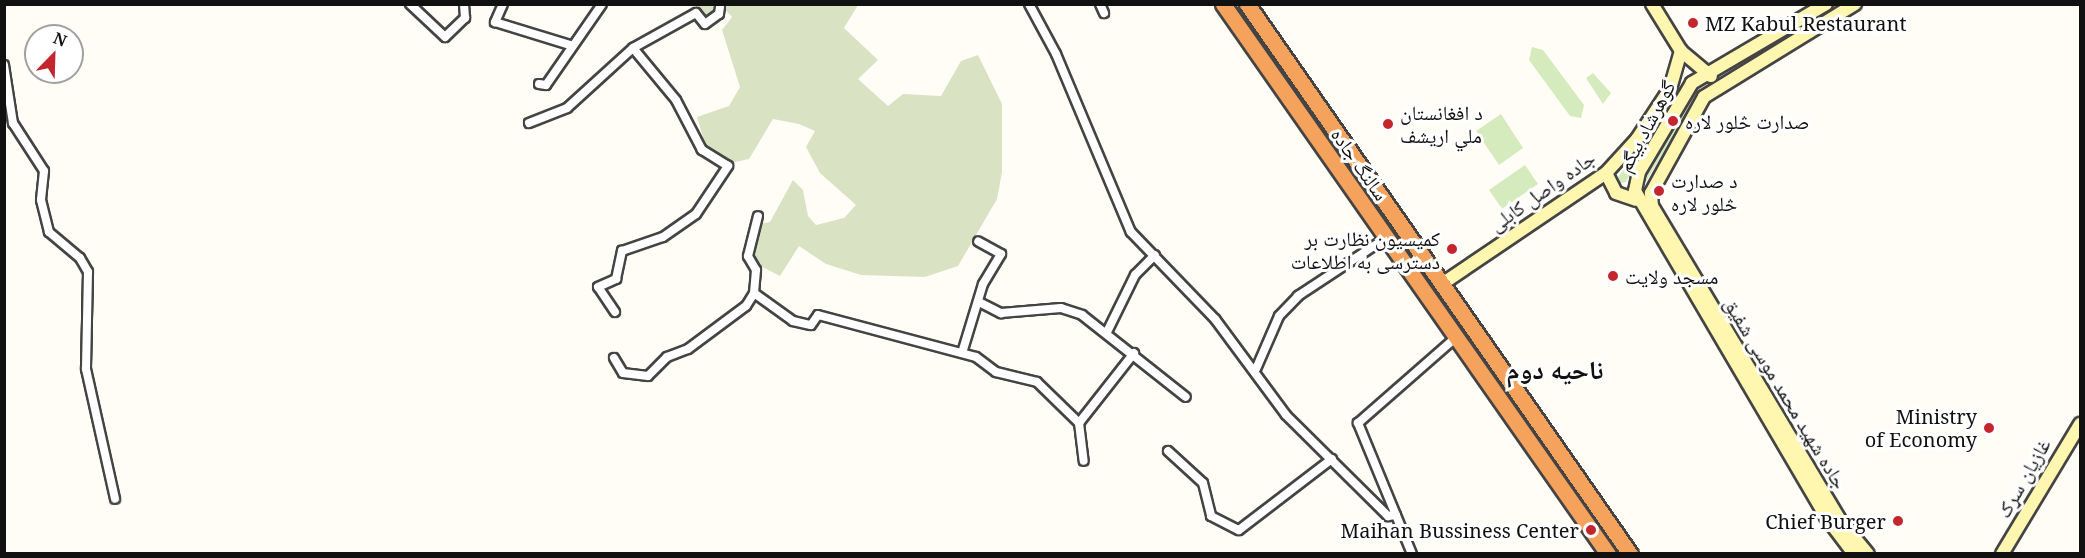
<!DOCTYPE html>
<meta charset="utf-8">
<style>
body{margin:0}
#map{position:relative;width:2085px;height:558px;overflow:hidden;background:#fffdf5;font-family:"Noto Serif","Noto Naskh Arabic",serif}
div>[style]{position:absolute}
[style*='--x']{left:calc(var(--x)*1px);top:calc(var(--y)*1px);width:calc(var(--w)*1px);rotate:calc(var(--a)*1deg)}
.green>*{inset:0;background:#d5ebbd}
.cemetery>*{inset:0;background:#d9e3c4}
.roads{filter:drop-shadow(2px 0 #444) drop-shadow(-2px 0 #444) drop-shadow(0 2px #444) drop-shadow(0 -2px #444)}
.street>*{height:8px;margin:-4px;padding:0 4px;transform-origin:4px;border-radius:4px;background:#fff}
.secondary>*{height:12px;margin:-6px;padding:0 6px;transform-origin:6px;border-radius:6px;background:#fff6b0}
.highway>*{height:15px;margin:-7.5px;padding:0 7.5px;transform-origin:7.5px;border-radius:7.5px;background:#f5a25d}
.dots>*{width:16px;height:16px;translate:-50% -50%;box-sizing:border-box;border:3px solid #fff;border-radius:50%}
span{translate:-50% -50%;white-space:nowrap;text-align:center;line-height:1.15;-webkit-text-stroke:6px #fff;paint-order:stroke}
.poi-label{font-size:20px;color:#111}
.left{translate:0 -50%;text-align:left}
.right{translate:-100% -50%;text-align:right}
.street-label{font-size:20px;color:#111}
.district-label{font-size:26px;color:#111;font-weight:700}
.frame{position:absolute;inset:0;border:6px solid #111;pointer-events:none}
.north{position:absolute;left:24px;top:24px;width:60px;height:60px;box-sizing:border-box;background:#fff;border:2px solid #a0a0a0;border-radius:50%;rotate:23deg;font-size:16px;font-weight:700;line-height:24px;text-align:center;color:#111}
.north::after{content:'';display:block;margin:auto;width:21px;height:27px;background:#c4262e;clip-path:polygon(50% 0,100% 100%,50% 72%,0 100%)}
</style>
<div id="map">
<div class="green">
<i style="clip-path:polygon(1532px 47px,1543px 50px,1584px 105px,1581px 118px,1570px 116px,1529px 60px)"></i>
<i style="clip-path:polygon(1593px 73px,1611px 93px,1603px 104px,1586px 78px)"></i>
<i style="clip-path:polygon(1696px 88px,1700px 93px,1642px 188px,1643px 174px)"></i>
<i style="clip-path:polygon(1501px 114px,1523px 148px,1499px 165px,1476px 131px)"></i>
<i style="clip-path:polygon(1645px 145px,1626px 182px,1617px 184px,1617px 178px)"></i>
<i style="clip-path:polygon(1525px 165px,1538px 184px,1502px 209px,1489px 190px)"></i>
</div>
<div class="cemetery">
<i style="clip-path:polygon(695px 5px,858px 5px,844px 28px,878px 60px,858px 79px,888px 106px,903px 94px,941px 96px,961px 61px,978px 55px,1002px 104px,1002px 172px,997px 199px,958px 266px,925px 277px,861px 275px,826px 264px,799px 246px,780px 276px,753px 262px,759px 224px,770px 222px,793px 180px,803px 190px,808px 216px,816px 225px,844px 218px,856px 205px,820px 173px,806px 147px,815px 131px,799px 124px,773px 119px,749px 159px,731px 163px,706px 147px,697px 117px,729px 106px,740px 87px,722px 30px,732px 17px,723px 7px,707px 20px)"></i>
</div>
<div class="roads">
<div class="street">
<i style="--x:410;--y:4;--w:48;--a:43.3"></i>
<i style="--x:445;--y:37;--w:28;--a:-44"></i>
<i style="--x:465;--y:18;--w:14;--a:-94"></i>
<i style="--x:503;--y:4;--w:20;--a:114"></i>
<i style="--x:495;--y:22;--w:78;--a:17"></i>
<i style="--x:1029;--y:4;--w:57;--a:61.6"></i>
<i style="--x:1056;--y:54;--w:193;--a:67.2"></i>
<i style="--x:1131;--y:232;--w:121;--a:46"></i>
<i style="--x:1215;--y:319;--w:119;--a:53.5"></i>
<i style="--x:1286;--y:415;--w:144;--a:44.7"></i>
<i style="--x:1388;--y:516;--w:8;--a:-7"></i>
<i style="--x:1100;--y:4;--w:10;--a:66"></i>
<i style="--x:4;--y:65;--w:59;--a:81.2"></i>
<i style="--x:13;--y:123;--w:57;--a:57.1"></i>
<i style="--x:44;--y:171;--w:29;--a:96"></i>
<i style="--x:41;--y:200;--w:33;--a:76"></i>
<i style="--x:49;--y:232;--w:40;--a:40"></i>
<i style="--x:80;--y:258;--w:16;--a:60"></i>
<i style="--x:88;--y:272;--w:97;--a:91.2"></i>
<i style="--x:86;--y:369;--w:133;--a:77.4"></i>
<i style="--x:539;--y:84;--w:7;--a:8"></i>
<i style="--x:546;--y:85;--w:98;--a:-55.3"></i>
<i style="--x:529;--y:123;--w:41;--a:-21.5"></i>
<i style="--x:567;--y:108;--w:89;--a:-42.3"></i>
<i style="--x:633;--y:48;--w:72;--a:-29.1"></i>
<i style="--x:696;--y:13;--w:14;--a:51"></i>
<i style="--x:705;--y:24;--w:17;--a:-36"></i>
<i style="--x:719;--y:14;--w:7;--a:-82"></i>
<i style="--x:754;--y:293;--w:48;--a:35.7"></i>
<i style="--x:793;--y:321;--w:18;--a:13"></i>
<i style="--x:811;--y:325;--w:12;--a:-55"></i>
<i style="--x:818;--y:315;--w:163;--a:14.9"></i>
<i style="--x:976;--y:357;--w:25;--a:37"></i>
<i style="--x:996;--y:372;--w:42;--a:13.7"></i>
<i style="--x:1037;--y:382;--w:59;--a:44.3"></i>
<i style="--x:1079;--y:423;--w:38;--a:83"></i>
<i style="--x:979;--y:302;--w:25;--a:27"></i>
<i style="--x:1001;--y:313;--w:60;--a:-4.8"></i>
<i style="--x:1061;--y:308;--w:22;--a:18"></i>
<i style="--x:1082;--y:315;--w:132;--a:38.3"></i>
<i style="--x:615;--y:312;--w:30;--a:-124"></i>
<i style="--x:598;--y:287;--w:20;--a:-24"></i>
<i style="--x:616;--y:279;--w:29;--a:-78"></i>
<i style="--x:622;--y:251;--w:43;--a:-18.9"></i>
<i style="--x:663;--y:237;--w:40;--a:-34.9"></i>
<i style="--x:696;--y:214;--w:58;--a:-56.3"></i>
<i style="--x:728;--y:166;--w:31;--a:-148"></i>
<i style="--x:702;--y:150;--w:56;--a:-117.5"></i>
<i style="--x:676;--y:100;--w:67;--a:-129.6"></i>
<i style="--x:1107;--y:332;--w:64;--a:-63.8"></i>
<i style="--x:1135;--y:275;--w:28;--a:-45"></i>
<i style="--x:962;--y:353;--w:72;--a:-73.1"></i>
<i style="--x:983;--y:284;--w:35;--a:-59"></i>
<i style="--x:1001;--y:254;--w:26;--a:-151"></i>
<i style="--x:614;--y:358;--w:17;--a:59"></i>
<i style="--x:623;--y:373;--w:25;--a:7"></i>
<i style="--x:648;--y:376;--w:27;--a:-45"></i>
<i style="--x:667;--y:357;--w:22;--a:-21"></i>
<i style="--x:688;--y:349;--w:72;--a:-36.6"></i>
<i style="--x:746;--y:306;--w:15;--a:-58"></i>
<i style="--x:754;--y:293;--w:23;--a:-85"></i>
<i style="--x:756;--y:270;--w:16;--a:-120"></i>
<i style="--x:748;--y:256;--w:41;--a:-76"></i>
<i style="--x:1256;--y:369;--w:58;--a:-66.5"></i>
<i style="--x:1279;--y:316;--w:28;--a:-46"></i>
<i style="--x:1298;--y:296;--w:105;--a:-33.4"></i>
<i style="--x:1079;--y:423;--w:89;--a:-51.8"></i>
<i style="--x:1168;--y:451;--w:47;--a:42.4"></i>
<i style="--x:1203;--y:483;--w:34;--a:76"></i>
<i style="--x:1211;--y:516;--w:31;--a:27"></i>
<i style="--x:1239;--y:530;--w:117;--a:-37.4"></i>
<i style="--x:1412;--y:554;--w:142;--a:-112.4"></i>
<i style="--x:1358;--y:423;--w:129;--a:-41.2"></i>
</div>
<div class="secondary">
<i style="--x:1652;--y:4;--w:55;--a:58.3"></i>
<i style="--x:1681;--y:51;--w:39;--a:40"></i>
<i style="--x:1826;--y:4;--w:156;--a:149.5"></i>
<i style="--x:1692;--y:83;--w:104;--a:120.8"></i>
<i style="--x:1639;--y:172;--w:19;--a:102"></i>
<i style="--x:1635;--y:191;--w:378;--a:59.6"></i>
<i style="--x:1826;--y:517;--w:46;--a:52.9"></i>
<i style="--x:1855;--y:4;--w:177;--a:148.4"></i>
<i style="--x:1704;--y:97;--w:110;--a:118.9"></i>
<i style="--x:1651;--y:193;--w:13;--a:86"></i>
<i style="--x:1652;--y:206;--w:365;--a:59.1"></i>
<i style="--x:1839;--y:519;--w:45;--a:50.4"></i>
<i style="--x:1606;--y:173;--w:22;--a:63"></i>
<i style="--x:1616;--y:193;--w:21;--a:19"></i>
<i style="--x:1442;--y:284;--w:198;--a:-34.1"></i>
<i style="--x:1606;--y:173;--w:46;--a:-47.6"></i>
<i style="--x:1637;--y:139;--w:60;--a:-56.6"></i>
<i style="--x:1670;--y:89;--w:40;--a:-74"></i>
<i style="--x:2002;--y:554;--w:152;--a:-59"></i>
</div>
<div class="highway">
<i style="--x:1223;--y:4;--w:671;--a:55.01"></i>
<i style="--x:1247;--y:4;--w:670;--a:55.15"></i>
</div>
</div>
<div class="dots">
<i style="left:1693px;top:23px;background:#c4262e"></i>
<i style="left:1673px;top:121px;background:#c4262e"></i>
<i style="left:1388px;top:124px;background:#c4262e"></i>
<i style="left:1659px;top:191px;background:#c4262e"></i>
<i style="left:1452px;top:249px;background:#c4262e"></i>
<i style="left:1613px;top:276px;background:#c4262e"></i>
<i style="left:1989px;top:428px;background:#c4262e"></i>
<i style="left:1898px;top:521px;background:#c4262e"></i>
<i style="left:1591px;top:530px;background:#c4262e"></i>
</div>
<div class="poi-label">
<span class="left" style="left:1705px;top:23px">MZ Kabul Restaurant</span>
<span class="left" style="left:1400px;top:124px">د افغانستان<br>ملي اریشف</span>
<span class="left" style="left:1685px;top:121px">صدارت څلور لاره</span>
<span class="left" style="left:1671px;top:192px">د صدارت<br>څلور لاره</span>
<span class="right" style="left:1440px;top:250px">کمیسیون نظارت بر<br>دسترسی به اطلاعات</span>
<span class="left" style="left:1625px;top:276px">مسجد ولایت</span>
<span class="right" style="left:1977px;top:428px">Ministry<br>of Economy</span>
<span class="right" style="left:1886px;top:521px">Chief Burger</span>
<span class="right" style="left:1579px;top:530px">Maihan Bussiness Center</span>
</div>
<div class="street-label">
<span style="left:1646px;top:126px;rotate:-62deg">گوهرشاد بیگم</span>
<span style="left:1360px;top:164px;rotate:55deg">سالنگ جاده</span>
<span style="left:1542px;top:191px;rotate:-35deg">جاده واصل کابلی</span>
<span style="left:1786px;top:393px;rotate:59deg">جاده شهید محمد موسی شفیق</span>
<span style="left:2023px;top:478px;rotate:-60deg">غازیان سړک</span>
</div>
<div class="district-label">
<span style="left:1555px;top:370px">ناحیه دوم</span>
</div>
<div class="frame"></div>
<div class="north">N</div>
</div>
